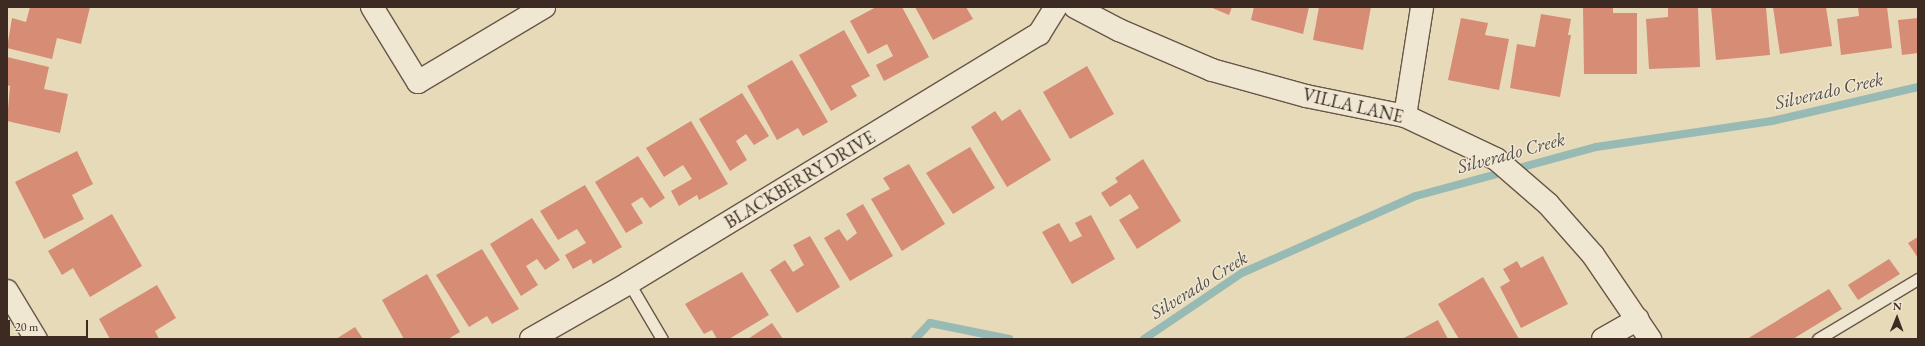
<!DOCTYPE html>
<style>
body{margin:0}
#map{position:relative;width:1925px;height:346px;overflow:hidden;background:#e7dab9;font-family:"EB Garamond",serif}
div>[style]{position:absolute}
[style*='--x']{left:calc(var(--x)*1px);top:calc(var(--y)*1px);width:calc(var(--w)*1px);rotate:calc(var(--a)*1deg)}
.stream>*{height:8px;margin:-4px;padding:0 4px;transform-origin:4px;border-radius:4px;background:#97bab5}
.building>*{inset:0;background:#d68c75}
.roads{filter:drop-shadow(1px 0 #685648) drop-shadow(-1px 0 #685648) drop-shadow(0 1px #685648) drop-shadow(0 -1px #685648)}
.lane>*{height:11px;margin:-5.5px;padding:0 5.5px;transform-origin:5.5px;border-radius:5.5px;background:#efe7d2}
.street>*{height:22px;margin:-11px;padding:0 11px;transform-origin:11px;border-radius:11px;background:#efe7d2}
span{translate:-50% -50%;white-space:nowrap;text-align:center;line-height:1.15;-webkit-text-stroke:3px #efe7d2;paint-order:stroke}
.street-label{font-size:18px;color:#3d2a23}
.water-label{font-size:19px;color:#544e48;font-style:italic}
.frame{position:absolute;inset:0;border:8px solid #3d2a23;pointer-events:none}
.north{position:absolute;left:1877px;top:298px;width:40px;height:40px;-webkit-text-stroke:3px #efe7d2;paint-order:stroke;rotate:1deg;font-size:11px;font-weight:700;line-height:16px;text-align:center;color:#3d2a23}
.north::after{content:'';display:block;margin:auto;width:14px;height:18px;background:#3d2a23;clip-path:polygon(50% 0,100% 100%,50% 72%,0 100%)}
.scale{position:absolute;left:8px;top:320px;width:80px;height:18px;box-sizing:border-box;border:2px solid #3d2a23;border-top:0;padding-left:5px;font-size:12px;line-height:14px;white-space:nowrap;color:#3d2a23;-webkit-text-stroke:3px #efe7d2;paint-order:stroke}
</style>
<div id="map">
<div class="stream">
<i style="--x:915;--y:339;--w:22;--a:-47"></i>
<i style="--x:930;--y:323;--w:81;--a:11.4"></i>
<i style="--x:1144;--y:339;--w:118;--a:-34"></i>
<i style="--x:1242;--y:273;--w:190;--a:-23.9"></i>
<i style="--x:1416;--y:196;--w:187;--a:-15.2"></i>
<i style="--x:1596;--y:147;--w:178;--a:-8.4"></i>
<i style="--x:1772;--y:121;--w:150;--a:-13.1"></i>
</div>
<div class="building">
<i style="clip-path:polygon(30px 7px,90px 7px,81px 44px,57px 38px,52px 59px,7px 48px,12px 18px,26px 22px)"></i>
<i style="clip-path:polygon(876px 7px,902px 7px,929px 57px,884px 81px,876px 65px,893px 56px,887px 44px,868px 54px,850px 21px)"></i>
<i style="clip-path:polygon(915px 7px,966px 7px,973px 19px,933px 40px)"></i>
<i style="clip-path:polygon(1210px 7px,1232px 7px,1229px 15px)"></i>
<i style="clip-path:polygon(1254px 7px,1309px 7px,1303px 34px,1251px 20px)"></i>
<i style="clip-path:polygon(1319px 7px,1371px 7px,1363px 50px,1313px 40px)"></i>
<i style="clip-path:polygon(1583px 7px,1613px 7px,1613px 13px,1637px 13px,1637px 74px,1584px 74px)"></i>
<i style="clip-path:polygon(1668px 7px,1698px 7px,1700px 67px,1649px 69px,1646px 19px,1668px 17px)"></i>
<i style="clip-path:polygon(1711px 7px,1766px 7px,1770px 55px,1716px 60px)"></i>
<i style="clip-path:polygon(1773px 7px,1826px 7px,1832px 46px,1780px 54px)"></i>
<i style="clip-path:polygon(1858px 7px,1887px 7px,1892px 48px,1841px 55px,1837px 19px,1859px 16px)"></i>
<i style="clip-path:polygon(1541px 14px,1571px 19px,1568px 35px,1571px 35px,1560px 97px,1510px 88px,1517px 44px,1535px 47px)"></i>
<i style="clip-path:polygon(1461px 18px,1488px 23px,1485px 35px,1509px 39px,1499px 90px,1448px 80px)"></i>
<i style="clip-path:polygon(1918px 18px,1918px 53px,1902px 55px,1898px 20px)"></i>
<i style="clip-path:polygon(844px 30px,870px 76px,851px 86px,857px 96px,831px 111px,799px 55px)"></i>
<i style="clip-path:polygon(7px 57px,49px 67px,44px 89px,68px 94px,60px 133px,7px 121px,10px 86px,7px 85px)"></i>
<i style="clip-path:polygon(792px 60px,828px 122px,803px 136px,798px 128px,777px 140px,747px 86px)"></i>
<i style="clip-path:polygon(1087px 66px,1114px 114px,1070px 139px,1043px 92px)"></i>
<i style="clip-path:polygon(742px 93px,769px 136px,754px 145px,746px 134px,736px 141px,747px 160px,730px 171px,699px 119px)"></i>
<i style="clip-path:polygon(1020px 109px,1051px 160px,1007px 187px,971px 127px,995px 111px,1002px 121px)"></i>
<i style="clip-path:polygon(691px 121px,728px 184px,699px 200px,697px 195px,679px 206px,671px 191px,692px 179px,683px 165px,664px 177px,646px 148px)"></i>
<i style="clip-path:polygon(970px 147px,995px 188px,953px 214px,926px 173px)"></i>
<i style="clip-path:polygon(77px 151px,93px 184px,72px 195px,84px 219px,44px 239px,15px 182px)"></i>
<i style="clip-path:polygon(638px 156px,665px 198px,650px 208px,642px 197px,631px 204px,643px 223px,626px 233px,595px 182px)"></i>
<i style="clip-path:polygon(1143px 159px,1181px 221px,1137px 249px,1119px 220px,1139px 208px,1130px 194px,1110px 207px,1101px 193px,1118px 182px,1115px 178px)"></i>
<i style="clip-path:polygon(909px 164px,945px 224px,902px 251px,871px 199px,890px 189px,883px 178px)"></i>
<i style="clip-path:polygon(585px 185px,622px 247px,593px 264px,591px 259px,573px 269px,565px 255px,586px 243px,577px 229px,558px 240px,540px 211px)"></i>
<i style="clip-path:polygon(863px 204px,893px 256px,850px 281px,824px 238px,839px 229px,847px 241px,857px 233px,846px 214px)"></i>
<i style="clip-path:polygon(112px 214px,142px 266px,90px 297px,73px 268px,62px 275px,48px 251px)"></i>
<i style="clip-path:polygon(1091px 215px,1115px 259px,1072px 284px,1042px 232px,1059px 223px,1070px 242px,1082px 236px,1075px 223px)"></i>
<i style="clip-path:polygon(532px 218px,560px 260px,545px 270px,537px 259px,526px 266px,538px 285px,521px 296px,490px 244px)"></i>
<i style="clip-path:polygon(810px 236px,840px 287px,797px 313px,770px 270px,785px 260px,793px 272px,804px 265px,793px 245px)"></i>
<i style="clip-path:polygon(1918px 237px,1918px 258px,1908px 243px)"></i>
<i style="clip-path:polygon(482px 249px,519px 309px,492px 324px,487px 316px,469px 327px,436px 275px)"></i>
<i style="clip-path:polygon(1543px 256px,1568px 304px,1521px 328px,1500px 287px,1510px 281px,1503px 269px,1517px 261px,1521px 268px)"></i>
<i style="clip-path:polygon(1889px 259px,1900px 274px,1858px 300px,1848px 285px)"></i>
<i style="clip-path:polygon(742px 272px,769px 315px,729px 339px,717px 339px,712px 330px,704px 334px,685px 304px)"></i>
<i style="clip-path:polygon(427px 274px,460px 332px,448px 339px,404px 339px,382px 300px)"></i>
<i style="clip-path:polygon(1483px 277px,1519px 339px,1459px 339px,1438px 304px)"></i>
<i style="clip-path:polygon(157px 285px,176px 318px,155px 331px,159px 339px,110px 339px,99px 319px)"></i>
<i style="clip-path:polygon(1829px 289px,1842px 309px,1793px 339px,1747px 339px)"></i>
<i style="clip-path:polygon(1438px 320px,1448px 339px,1402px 339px)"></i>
<i style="clip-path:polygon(772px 323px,783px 339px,748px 339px)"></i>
<i style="clip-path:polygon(355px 327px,363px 339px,336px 339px)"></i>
</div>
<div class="roads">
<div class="lane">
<i style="--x:629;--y:283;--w:65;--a:59.5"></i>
<i style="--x:1818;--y:339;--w:117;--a:-31"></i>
</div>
<div class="street">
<i style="--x:372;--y:7;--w:88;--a:58.5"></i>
<i style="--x:418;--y:82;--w:147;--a:-30.8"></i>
<i style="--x:1075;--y:7;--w:50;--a:27.6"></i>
<i style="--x:1119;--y:30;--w:101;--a:23.3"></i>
<i style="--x:1212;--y:70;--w:98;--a:15.5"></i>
<i style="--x:1306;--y:96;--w:101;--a:11.4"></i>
<i style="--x:1405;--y:116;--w:101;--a:25.3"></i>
<i style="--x:1496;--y:159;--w:69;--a:40.9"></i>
<i style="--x:1548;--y:204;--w:68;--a:48.6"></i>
<i style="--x:1593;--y:255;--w:102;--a:55.8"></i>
<i style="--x:1405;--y:116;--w:110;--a:-81.1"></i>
<i style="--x:7;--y:291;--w:56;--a:58.9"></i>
<i style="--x:531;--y:339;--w:113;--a:-29.7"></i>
<i style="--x:629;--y:283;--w:480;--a:-31.3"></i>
<i style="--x:1039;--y:34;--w:32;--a:-58"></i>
<i style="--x:1603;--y:339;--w:40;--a:-29.7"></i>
</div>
</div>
<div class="street-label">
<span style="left:1353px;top:106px;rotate:13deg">VILLA LANE</span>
<span style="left:800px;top:180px;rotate:-31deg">BLACKBERRY DRIVE</span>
</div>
<div class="water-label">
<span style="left:1829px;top:91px;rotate:-13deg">Silverado Creek</span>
<span style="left:1511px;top:153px;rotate:-15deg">Silverado Creek</span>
<span style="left:1199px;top:285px;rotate:-32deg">Silverado Creek</span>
</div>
<div class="frame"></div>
<div class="north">N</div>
<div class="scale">20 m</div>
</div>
